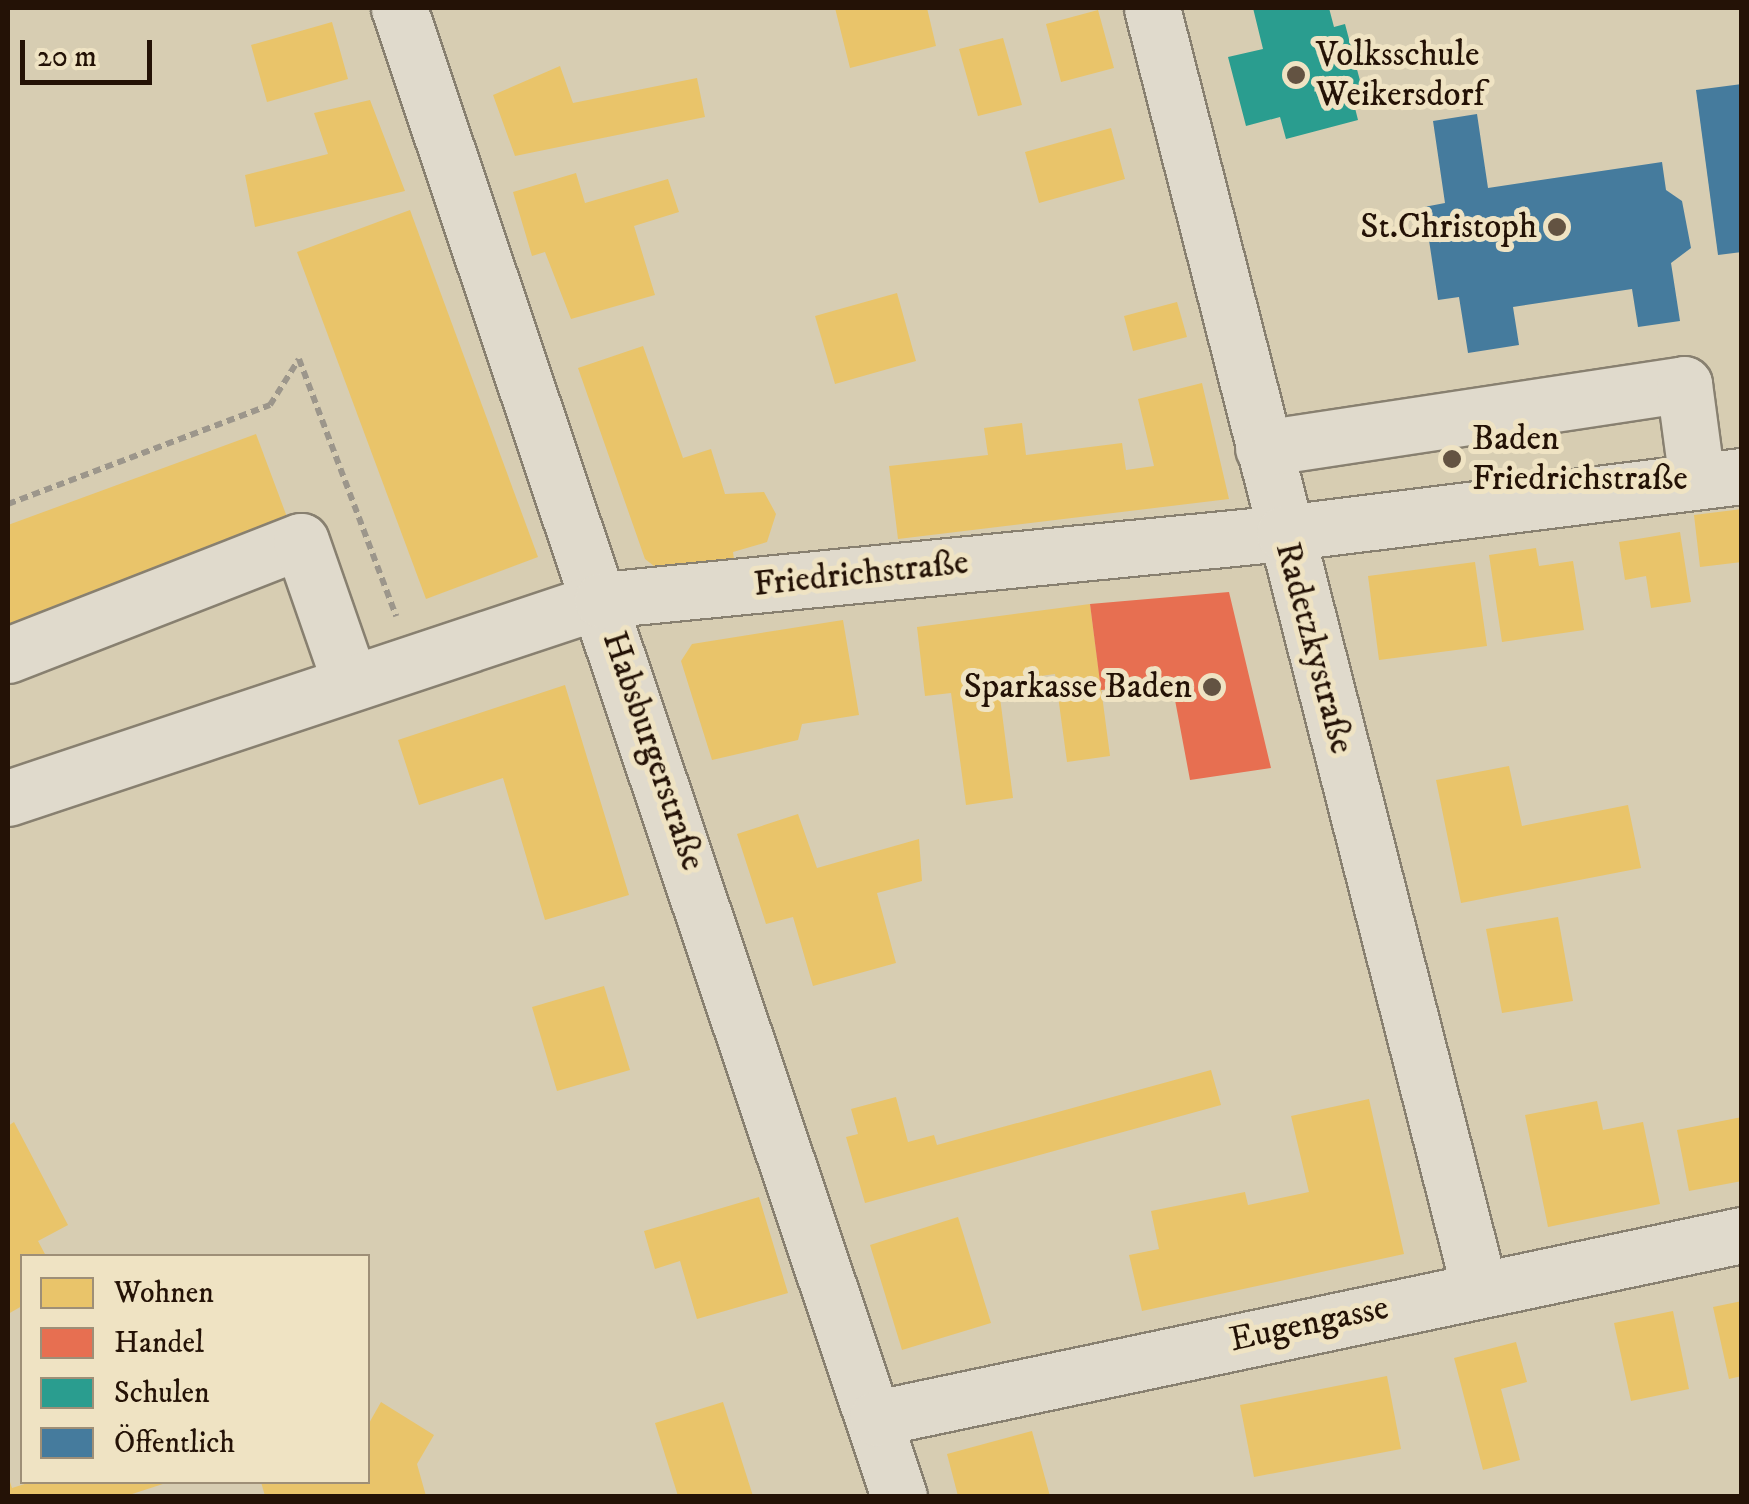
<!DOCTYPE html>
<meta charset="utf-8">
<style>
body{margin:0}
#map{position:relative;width:1749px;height:1504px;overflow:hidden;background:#d7cdb2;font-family:"IM FELL DW Pica",serif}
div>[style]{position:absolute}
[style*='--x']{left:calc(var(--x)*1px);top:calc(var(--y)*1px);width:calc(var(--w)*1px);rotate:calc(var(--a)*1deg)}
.homes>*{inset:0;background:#e9c46a}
.shops>*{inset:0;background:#e76f51}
.schools>*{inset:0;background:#2a9d8f}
.public>*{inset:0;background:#457b9d}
.path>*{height:6px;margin-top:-3px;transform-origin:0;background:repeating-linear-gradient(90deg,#9c968b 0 8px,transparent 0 13px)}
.roads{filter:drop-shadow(2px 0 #888070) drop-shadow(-2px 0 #888070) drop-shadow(0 2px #888070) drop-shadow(0 -2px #888070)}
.minor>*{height:55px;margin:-27.5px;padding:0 27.5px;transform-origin:27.5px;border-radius:27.5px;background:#e0dacc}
.dots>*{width:28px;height:28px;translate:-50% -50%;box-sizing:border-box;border:5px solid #efe3c3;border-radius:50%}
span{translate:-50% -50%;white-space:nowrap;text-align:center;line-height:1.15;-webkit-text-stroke:10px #efe3c3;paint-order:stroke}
.poi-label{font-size:35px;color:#241206}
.left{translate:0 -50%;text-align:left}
.right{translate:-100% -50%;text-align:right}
.street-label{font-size:35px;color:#241206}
.frame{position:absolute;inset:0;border:10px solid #241206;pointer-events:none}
.legend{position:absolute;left:20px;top:1254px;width:350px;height:230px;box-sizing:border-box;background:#efe3c3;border:2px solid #9e8f77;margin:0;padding:12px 18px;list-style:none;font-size:30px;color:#241206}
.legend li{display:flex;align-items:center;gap:20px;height:50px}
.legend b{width:50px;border:2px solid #9e8f77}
.scale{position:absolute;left:20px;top:40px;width:132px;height:45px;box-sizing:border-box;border:5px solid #241206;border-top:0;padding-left:12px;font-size:30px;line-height:35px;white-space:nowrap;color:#241206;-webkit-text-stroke:8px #efe3c3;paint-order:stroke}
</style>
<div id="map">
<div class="homes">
<i style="clip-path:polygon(835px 8px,927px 8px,936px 46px,850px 68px)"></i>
<i style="clip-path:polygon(1098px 10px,1114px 68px,1061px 82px,1046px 24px)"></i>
<i style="clip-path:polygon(332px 22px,348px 79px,267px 102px,251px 45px)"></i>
<i style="clip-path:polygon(1003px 38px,1022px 105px,978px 116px,959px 49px)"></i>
<i style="clip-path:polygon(560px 66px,573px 103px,697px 78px,705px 117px,515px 156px,493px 95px)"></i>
<i style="clip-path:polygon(370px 100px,405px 191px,255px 227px,245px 175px,328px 154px,314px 113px)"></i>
<i style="clip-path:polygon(1111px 128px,1125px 179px,1039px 203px,1025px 152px)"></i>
<i style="clip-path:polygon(576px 173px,585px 203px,668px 179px,679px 212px,634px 226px,655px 295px,571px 319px,545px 252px,532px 256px,513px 192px)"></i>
<i style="clip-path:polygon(410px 210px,538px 557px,426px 599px,297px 252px)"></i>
<i style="clip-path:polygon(897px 293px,916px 361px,835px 384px,815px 316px)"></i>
<i style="clip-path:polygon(1177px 302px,1187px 337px,1133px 351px,1124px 316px)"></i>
<i style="clip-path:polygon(643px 346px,683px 458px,711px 449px,725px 494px,764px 492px,776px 514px,767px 542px,733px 552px,734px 559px,663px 573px,645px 559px,578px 368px)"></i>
<i style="clip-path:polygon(1202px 383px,1229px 499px,898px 539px,889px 466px,988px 455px,984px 428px,1022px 423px,1026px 455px,1122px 443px,1126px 470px,1154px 466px,1138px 399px)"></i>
<i style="clip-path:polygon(256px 434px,290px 525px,8px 630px,8px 525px)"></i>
<i style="clip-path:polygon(1742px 509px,1742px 562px,1700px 567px,1694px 515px)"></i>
<i style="clip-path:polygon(1680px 532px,1691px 602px,1651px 608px,1646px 576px,1625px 580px,1619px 542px)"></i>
<i style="clip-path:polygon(1536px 548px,1539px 566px,1573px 561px,1584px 630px,1502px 642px,1489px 555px)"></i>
<i style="clip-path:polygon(1475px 562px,1487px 646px,1379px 660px,1368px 576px)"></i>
<i style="clip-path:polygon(1090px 604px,1110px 756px,1067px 762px,1055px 674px,998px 682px,1013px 798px,966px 805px,951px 693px,925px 696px,917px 627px)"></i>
<i style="clip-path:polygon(843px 620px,859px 715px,802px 724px,798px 740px,712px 760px,681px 661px,692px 644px)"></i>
<i style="clip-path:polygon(565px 685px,629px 895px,545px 920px,503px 778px,419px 805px,398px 740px)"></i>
<i style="clip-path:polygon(1509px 766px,1522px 826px,1628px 805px,1641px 868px,1461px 903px,1436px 780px)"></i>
<i style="clip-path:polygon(798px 814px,817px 868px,919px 839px,922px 881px,877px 893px,896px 963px,813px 986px,793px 917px,766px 924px,737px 834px)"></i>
<i style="clip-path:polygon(1558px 917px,1573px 1001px,1502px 1013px,1486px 929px)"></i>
<i style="clip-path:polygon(604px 986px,630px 1070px,557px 1091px,532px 1007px)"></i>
<i style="clip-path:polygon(1211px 1070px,1221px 1105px,865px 1203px,846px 1137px,858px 1134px,851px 1109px,896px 1097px,908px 1142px,934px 1135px,937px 1145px)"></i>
<i style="clip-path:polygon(1369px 1099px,1404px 1254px,1142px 1311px,1129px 1255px,1159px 1249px,1151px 1211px,1245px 1192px,1248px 1205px,1309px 1192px,1291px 1116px)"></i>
<i style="clip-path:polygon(1597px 1101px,1603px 1130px,1643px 1122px,1660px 1204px,1548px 1227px,1525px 1115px)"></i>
<i style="clip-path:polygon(1742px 1117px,1742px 1181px,1689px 1191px,1677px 1130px)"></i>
<i style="clip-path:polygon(14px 1122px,68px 1225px,38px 1241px,46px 1256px,22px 1256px,22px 1306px,8px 1314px,8px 1126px)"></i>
<i style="clip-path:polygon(759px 1197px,788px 1293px,697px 1319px,680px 1261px,655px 1269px,644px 1231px)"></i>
<i style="clip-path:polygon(958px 1217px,991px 1323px,902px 1350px,870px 1245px)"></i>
<i style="clip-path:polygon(1742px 1301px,1742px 1376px,1729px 1379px,1713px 1307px)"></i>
<i style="clip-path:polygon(1673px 1311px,1689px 1389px,1631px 1401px,1614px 1323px)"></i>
<i style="clip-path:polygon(1516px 1342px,1527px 1382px,1501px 1389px,1520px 1460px,1483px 1470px,1454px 1358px)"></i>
<i style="clip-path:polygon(1387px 1376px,1401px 1449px,1254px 1477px,1240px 1405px)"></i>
<i style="clip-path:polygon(381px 1402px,434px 1435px,417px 1464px,426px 1496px,265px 1496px,261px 1482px,368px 1482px,368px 1425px)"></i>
<i style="clip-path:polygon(723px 1402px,753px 1496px,678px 1496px,655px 1423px)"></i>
<i style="clip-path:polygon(1032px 1431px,1050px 1496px,958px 1496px,947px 1454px)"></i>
<i style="clip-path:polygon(8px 1476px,12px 1488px,31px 1482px,169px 1482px,126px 1496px,8px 1496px)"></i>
</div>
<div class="shops">
<i style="clip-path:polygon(1229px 592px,1271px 768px,1190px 780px,1172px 684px,1101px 690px,1090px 604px)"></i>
</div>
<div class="schools">
<i style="clip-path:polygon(1253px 8px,1329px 8px,1334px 27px,1345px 24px,1363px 92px,1352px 96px,1358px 120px,1286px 139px,1280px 117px,1246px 126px,1228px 57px,1263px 49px)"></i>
</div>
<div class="public">
<i style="clip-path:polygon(1742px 84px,1742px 252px,1718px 255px,1696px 90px)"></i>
<i style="clip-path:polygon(1477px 114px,1488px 188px,1662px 162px,1666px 190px,1682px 201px,1691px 248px,1671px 263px,1680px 321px,1638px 327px,1632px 289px,1513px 307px,1519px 345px,1468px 353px,1459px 297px,1438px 300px,1424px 207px,1445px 203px,1433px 121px)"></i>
</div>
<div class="path">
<i style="--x:8;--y:504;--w:280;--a:-20.7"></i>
<i style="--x:270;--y:405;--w:54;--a:-57.8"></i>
<i style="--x:299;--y:359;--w:275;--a:69.3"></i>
</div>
<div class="roads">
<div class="minor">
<i style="--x:399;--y:8;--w:1570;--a:71.43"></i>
<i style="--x:1152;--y:8;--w:1320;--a:75.66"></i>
<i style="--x:1263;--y:448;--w:426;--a:-8.6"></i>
<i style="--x:1684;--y:384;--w:98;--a:82.4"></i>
<i style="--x:8;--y:655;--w:314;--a:-21.3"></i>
<i style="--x:301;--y:541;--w:149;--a:70.8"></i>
<i style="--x:8;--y:798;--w:626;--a:-18.43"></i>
<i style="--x:602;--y:600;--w:685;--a:-5.61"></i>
<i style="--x:1284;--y:533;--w:462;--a:-7.1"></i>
<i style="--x:877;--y:1418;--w:884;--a:-11.95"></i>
</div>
</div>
<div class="dots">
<i style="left:1296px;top:75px;background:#635342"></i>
<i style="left:1557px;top:227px;background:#635342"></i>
<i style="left:1452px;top:459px;background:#635342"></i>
<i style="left:1212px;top:687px;background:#635342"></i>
</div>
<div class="poi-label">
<span class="left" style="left:1316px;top:75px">Volksschule<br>Weikersdorf</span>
<span class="right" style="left:1537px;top:227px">St.Christoph</span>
<span class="left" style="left:1472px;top:459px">Baden<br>Friedrichstraße</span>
<span class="right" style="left:1192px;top:687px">Sparkasse Baden</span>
</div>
<div class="street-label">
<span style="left:861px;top:574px;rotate:-6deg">Friedrichstraße</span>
<span style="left:1314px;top:648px;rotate:75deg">Radetzkystraße</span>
<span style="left:653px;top:751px;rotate:71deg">Habsburgerstraße</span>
<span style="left:1309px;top:1324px;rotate:-12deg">Eugengasse</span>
</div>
<div class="frame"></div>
<ul class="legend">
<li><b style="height:28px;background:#e9c46a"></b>Wohnen</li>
<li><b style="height:28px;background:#e76f51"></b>Handel</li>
<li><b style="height:28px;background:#2a9d8f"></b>Schulen</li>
<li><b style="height:28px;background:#457b9d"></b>Öffentlich</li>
</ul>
<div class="scale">20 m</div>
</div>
